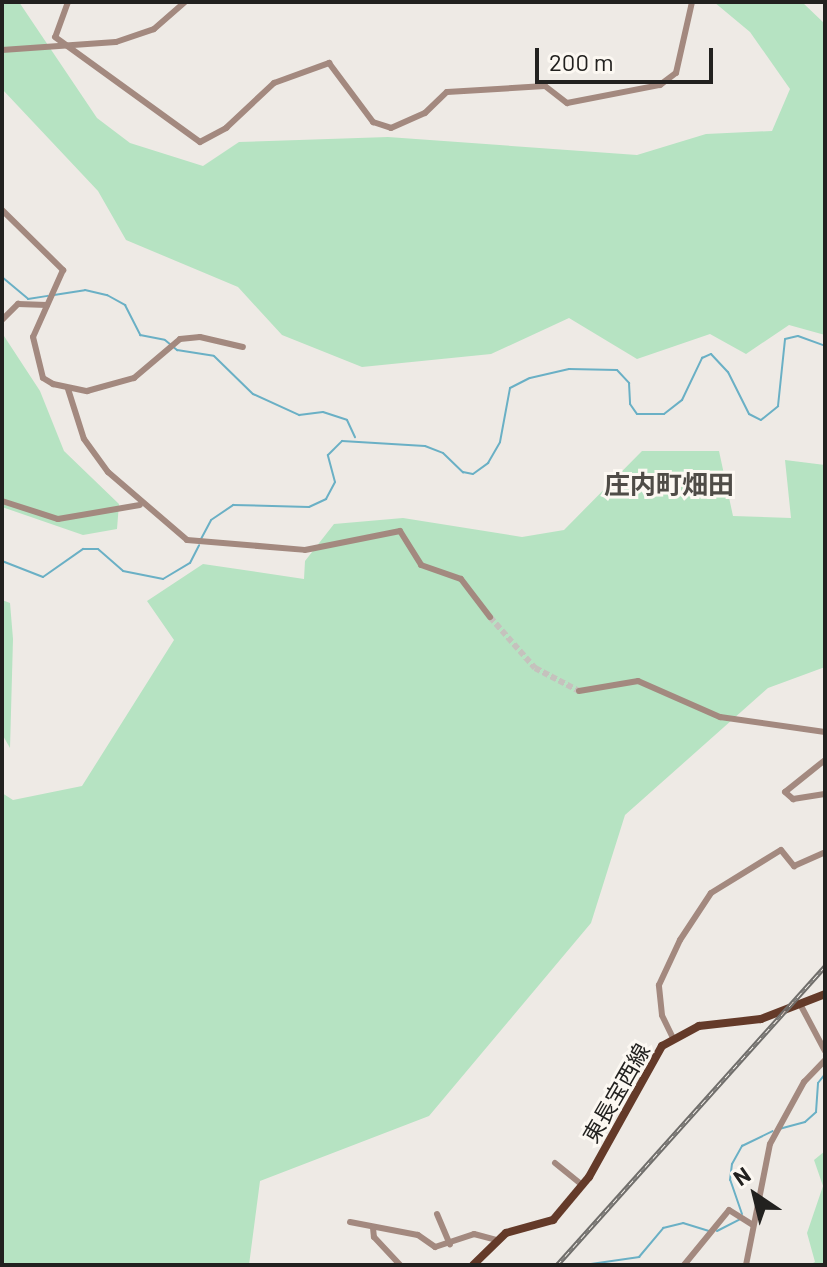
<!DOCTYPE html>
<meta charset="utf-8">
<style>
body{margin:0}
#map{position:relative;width:827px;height:1267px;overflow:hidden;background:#eeeae5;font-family:Barlow,"Noto Sans JP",sans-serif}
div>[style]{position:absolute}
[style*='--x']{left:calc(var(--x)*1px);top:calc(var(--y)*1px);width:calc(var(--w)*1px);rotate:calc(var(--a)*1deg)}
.green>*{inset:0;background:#b6e3c2}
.stream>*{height:2px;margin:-1px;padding:0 1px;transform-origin:1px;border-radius:1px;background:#6ab0c5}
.minor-tunnel>*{height:6px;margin-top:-3px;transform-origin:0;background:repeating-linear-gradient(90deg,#c5c2bd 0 6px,transparent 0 9px)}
.minor>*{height:6px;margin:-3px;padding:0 3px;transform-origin:3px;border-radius:3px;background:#a3897f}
.major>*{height:8px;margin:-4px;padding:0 4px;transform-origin:4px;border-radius:4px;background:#643a29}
.rail>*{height:5px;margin-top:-2.5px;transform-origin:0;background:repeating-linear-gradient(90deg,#fcf8f2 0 6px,#706e6b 0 12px);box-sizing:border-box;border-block:2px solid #706e6b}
span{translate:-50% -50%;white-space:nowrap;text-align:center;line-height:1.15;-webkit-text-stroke:6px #fcf8f2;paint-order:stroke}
.street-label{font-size:22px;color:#22211f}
.quarter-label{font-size:26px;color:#4f4c47;font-weight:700}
.frame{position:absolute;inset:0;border:4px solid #22211f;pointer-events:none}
.north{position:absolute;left:715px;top:1155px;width:80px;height:80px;-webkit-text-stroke:6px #fcf8f2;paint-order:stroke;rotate:325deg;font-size:22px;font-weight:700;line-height:32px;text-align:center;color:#22211f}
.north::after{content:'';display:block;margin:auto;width:28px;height:36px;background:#22211f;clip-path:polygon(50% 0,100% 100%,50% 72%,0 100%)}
.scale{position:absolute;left:535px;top:48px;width:178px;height:36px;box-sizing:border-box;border:4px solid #22211f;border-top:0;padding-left:10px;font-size:24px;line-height:28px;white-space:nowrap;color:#22211f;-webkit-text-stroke:6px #fcf8f2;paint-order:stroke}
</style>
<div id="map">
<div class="green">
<i style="clip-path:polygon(2px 2px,19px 2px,97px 118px,130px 143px,203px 166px,239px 142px,388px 137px,637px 155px,706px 134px,772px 131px,790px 89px,750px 32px,714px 2px,802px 2px,825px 24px,825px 335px,789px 325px,746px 354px,710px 334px,637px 359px,569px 318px,491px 354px,362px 367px,282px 335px,238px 287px,126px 240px,98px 191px,2px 89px)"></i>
<i style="clip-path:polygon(4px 336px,40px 391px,64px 451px,119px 504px,117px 529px,83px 535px,2px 507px)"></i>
<i style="clip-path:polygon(642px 451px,719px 451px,733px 516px,791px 518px,785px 460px,825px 465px,825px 667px,768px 688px,625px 815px,591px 923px,429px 1116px,260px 1181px,249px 1265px,2px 1265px,2px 793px,13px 800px,82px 786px,174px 640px,147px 601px,203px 564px,304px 579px,305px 561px,334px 524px,403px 518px,522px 537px,564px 530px)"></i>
<i style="clip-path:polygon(2px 600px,10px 603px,13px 639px,10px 748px,2px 734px)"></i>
<i style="clip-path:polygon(825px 1151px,825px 1265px,809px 1265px,815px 1262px,807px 1233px,823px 1186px,814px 1160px)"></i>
</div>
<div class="stream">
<i style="--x:2;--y:277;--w:34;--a:40"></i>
<i style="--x:28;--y:299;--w:20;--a:-9"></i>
<i style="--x:54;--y:295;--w:31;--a:-9"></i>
<i style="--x:85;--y:290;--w:23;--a:13"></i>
<i style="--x:107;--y:295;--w:21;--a:29"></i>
<i style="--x:125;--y:305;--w:34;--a:63"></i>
<i style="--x:140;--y:335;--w:25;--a:11"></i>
<i style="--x:165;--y:340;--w:16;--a:40"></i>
<i style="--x:177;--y:350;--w:37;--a:9"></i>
<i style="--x:214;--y:356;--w:54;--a:44.3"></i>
<i style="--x:253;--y:394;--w:51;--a:24.5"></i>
<i style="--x:299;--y:415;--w:24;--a:-7"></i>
<i style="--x:323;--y:412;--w:25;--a:18"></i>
<i style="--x:347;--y:420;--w:19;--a:65"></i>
<i style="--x:201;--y:539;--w:21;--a:-62"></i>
<i style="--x:211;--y:520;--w:27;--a:-34"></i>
<i style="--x:233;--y:505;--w:76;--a:1.5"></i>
<i style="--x:309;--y:507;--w:19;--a:-25"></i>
<i style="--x:326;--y:499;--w:19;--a:-62"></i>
<i style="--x:335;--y:482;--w:28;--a:-105"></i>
<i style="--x:328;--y:455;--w:20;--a:-45"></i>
<i style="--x:342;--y:441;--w:83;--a:3.4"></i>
<i style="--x:425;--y:446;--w:19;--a:21"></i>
<i style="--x:443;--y:453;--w:28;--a:44"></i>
<i style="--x:463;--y:472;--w:10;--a:11"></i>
<i style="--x:473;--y:474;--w:19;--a:-36"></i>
<i style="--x:488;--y:463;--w:24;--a:-60"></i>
<i style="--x:500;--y:442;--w:55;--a:-79.5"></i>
<i style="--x:510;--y:388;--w:22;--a:-27"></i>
<i style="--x:530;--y:378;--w:40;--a:-13"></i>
<i style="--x:569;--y:369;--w:48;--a:1.2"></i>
<i style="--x:617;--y:370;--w:18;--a:47"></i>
<i style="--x:629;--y:383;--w:21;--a:87"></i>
<i style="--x:630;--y:404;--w:12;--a:55"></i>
<i style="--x:637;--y:414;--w:27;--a:0"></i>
<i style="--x:664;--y:414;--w:23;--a:-38"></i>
<i style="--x:682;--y:400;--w:47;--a:-64.5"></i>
<i style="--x:702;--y:358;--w:10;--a:-24"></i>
<i style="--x:711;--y:354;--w:25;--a:47"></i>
<i style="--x:728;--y:372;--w:47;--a:63.4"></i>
<i style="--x:749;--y:414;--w:13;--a:27"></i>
<i style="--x:761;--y:420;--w:22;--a:-39"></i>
<i style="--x:778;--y:406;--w:67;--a:-84"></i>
<i style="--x:785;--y:339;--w:13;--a:-13"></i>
<i style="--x:798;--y:336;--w:29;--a:20"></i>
<i style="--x:2;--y:561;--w:44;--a:21.3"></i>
<i style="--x:43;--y:577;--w:49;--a:-35"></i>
<i style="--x:83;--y:549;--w:15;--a:0"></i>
<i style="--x:98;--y:549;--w:33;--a:41"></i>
<i style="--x:123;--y:571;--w:41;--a:11.3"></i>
<i style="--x:163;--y:579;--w:31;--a:-31"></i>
<i style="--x:190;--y:563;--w:20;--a:-63"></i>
<i style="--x:779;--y:1129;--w:27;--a:-15"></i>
<i style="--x:805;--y:1122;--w:15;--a:-42"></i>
<i style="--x:816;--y:1112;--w:29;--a:-86"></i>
<i style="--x:818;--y:1083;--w:11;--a:-52"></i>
<i style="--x:742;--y:1214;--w:36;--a:-109"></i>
<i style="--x:730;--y:1180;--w:16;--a:-83"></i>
<i style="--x:732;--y:1164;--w:21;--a:-61"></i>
<i style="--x:742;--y:1146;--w:34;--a:-26"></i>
<i style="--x:717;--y:1231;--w:25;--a:-27"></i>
<i style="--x:584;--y:1265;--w:56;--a:-8.3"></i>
<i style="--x:639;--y:1257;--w:38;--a:-50"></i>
<i style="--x:663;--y:1228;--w:21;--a:-14"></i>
<i style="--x:683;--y:1223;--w:28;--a:17"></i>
</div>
<div class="minor-tunnel">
<i style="--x:490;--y:617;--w:68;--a:48.6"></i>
<i style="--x:535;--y:668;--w:50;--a:27.6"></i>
</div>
<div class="minor">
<i style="--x:68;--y:2;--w:37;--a:110"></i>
<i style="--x:55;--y:37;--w:179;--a:35.9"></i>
<i style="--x:200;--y:142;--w:30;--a:-28"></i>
<i style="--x:226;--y:128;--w:66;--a:-43.2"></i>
<i style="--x:274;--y:83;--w:59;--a:-20"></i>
<i style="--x:329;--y:63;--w:74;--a:53.3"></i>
<i style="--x:373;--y:122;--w:19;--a:18"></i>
<i style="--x:391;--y:128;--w:37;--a:-24"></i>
<i style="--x:425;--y:113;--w:30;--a:-44"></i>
<i style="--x:447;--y:92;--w:98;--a:-3.5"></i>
<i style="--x:545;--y:86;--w:28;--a:38"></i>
<i style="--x:567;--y:103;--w:95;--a:-11"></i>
<i style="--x:660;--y:85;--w:20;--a:-37"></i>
<i style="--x:676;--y:73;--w:73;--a:-77.3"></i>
<i style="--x:2;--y:50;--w:114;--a:-4"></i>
<i style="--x:116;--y:42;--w:40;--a:-18.9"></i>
<i style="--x:154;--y:29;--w:41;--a:-41.1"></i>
<i style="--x:2;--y:210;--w:86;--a:44.5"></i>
<i style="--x:63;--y:270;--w:73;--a:114.1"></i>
<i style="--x:33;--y:337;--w:42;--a:76.3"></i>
<i style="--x:43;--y:378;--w:12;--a:31"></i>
<i style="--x:53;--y:384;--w:35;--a:12"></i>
<i style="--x:87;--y:391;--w:49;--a:-15.5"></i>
<i style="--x:134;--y:378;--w:60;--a:-40.3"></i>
<i style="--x:180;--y:339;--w:20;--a:-6"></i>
<i style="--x:200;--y:337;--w:44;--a:13.1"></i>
<i style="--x:2;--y:320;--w:23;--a:-45"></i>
<i style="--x:18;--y:304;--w:29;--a:2"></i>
<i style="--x:68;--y:389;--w:52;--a:72.3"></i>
<i style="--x:84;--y:439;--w:41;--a:54"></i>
<i style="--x:108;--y:472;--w:104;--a:40.7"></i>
<i style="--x:187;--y:540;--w:118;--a:4.8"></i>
<i style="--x:305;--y:550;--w:97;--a:-11.3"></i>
<i style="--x:400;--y:531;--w:40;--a:58"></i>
<i style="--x:421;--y:565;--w:42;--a:19.3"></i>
<i style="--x:461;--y:579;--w:48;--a:52.7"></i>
<i style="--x:2;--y:501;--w:59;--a:17.8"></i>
<i style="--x:58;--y:519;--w:83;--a:-9.7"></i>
<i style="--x:579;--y:691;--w:60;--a:-9.6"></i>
<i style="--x:638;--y:681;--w:90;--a:23.7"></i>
<i style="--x:720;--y:717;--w:106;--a:8.1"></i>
<i style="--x:825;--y:760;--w:51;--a:141.3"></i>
<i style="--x:785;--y:792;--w:11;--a:41"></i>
<i style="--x:793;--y:799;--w:32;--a:-9"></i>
<i style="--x:800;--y:1004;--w:53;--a:62"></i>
<i style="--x:673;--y:1038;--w:25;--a:-116"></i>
<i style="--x:662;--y:1015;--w:30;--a:-96"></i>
<i style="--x:659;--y:985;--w:50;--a:-65"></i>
<i style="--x:680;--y:940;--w:56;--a:-56.6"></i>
<i style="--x:711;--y:893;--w:82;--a:-31.6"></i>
<i style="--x:781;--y:850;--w:21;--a:51"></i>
<i style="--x:794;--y:866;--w:34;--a:-24"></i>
<i style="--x:555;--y:1163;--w:35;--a:39"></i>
<i style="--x:437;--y:1214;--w:33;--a:67"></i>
<i style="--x:350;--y:1222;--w:69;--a:10.8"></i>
<i style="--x:418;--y:1235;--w:21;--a:35"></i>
<i style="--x:435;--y:1247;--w:41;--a:-18.4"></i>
<i style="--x:474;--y:1234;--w:23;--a:15"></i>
<i style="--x:373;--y:1228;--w:9;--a:84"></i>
<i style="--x:374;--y:1237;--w:38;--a:47"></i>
<i style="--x:684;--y:1265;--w:71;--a:-50.7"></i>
<i style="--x:729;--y:1210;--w:28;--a:32"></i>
<i style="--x:746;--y:1265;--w:123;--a:-78.8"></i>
<i style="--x:770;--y:1144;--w:71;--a:-61.3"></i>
<i style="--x:804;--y:1082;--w:30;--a:-46"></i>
</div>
<div class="major">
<i style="--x:473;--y:1265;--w:46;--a:-44.1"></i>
<i style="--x:506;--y:1233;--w:49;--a:-15.5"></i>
<i style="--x:553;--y:1220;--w:56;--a:-50.1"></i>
<i style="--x:589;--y:1177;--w:150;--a:-60.9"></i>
<i style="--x:662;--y:1046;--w:42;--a:-28.4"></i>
<i style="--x:699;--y:1026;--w:62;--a:-6.4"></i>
<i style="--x:761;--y:1019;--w:69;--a:-21.3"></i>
</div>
<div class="rail">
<i style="--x:557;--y:1265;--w:402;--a:-48.1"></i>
</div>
<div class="street-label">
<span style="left:616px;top:1093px;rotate:-60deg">東長宝西線</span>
</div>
<div class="quarter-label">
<span style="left:669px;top:484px">庄内町畑田</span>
</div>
<div class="frame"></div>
<div class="north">N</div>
<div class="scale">200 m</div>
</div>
